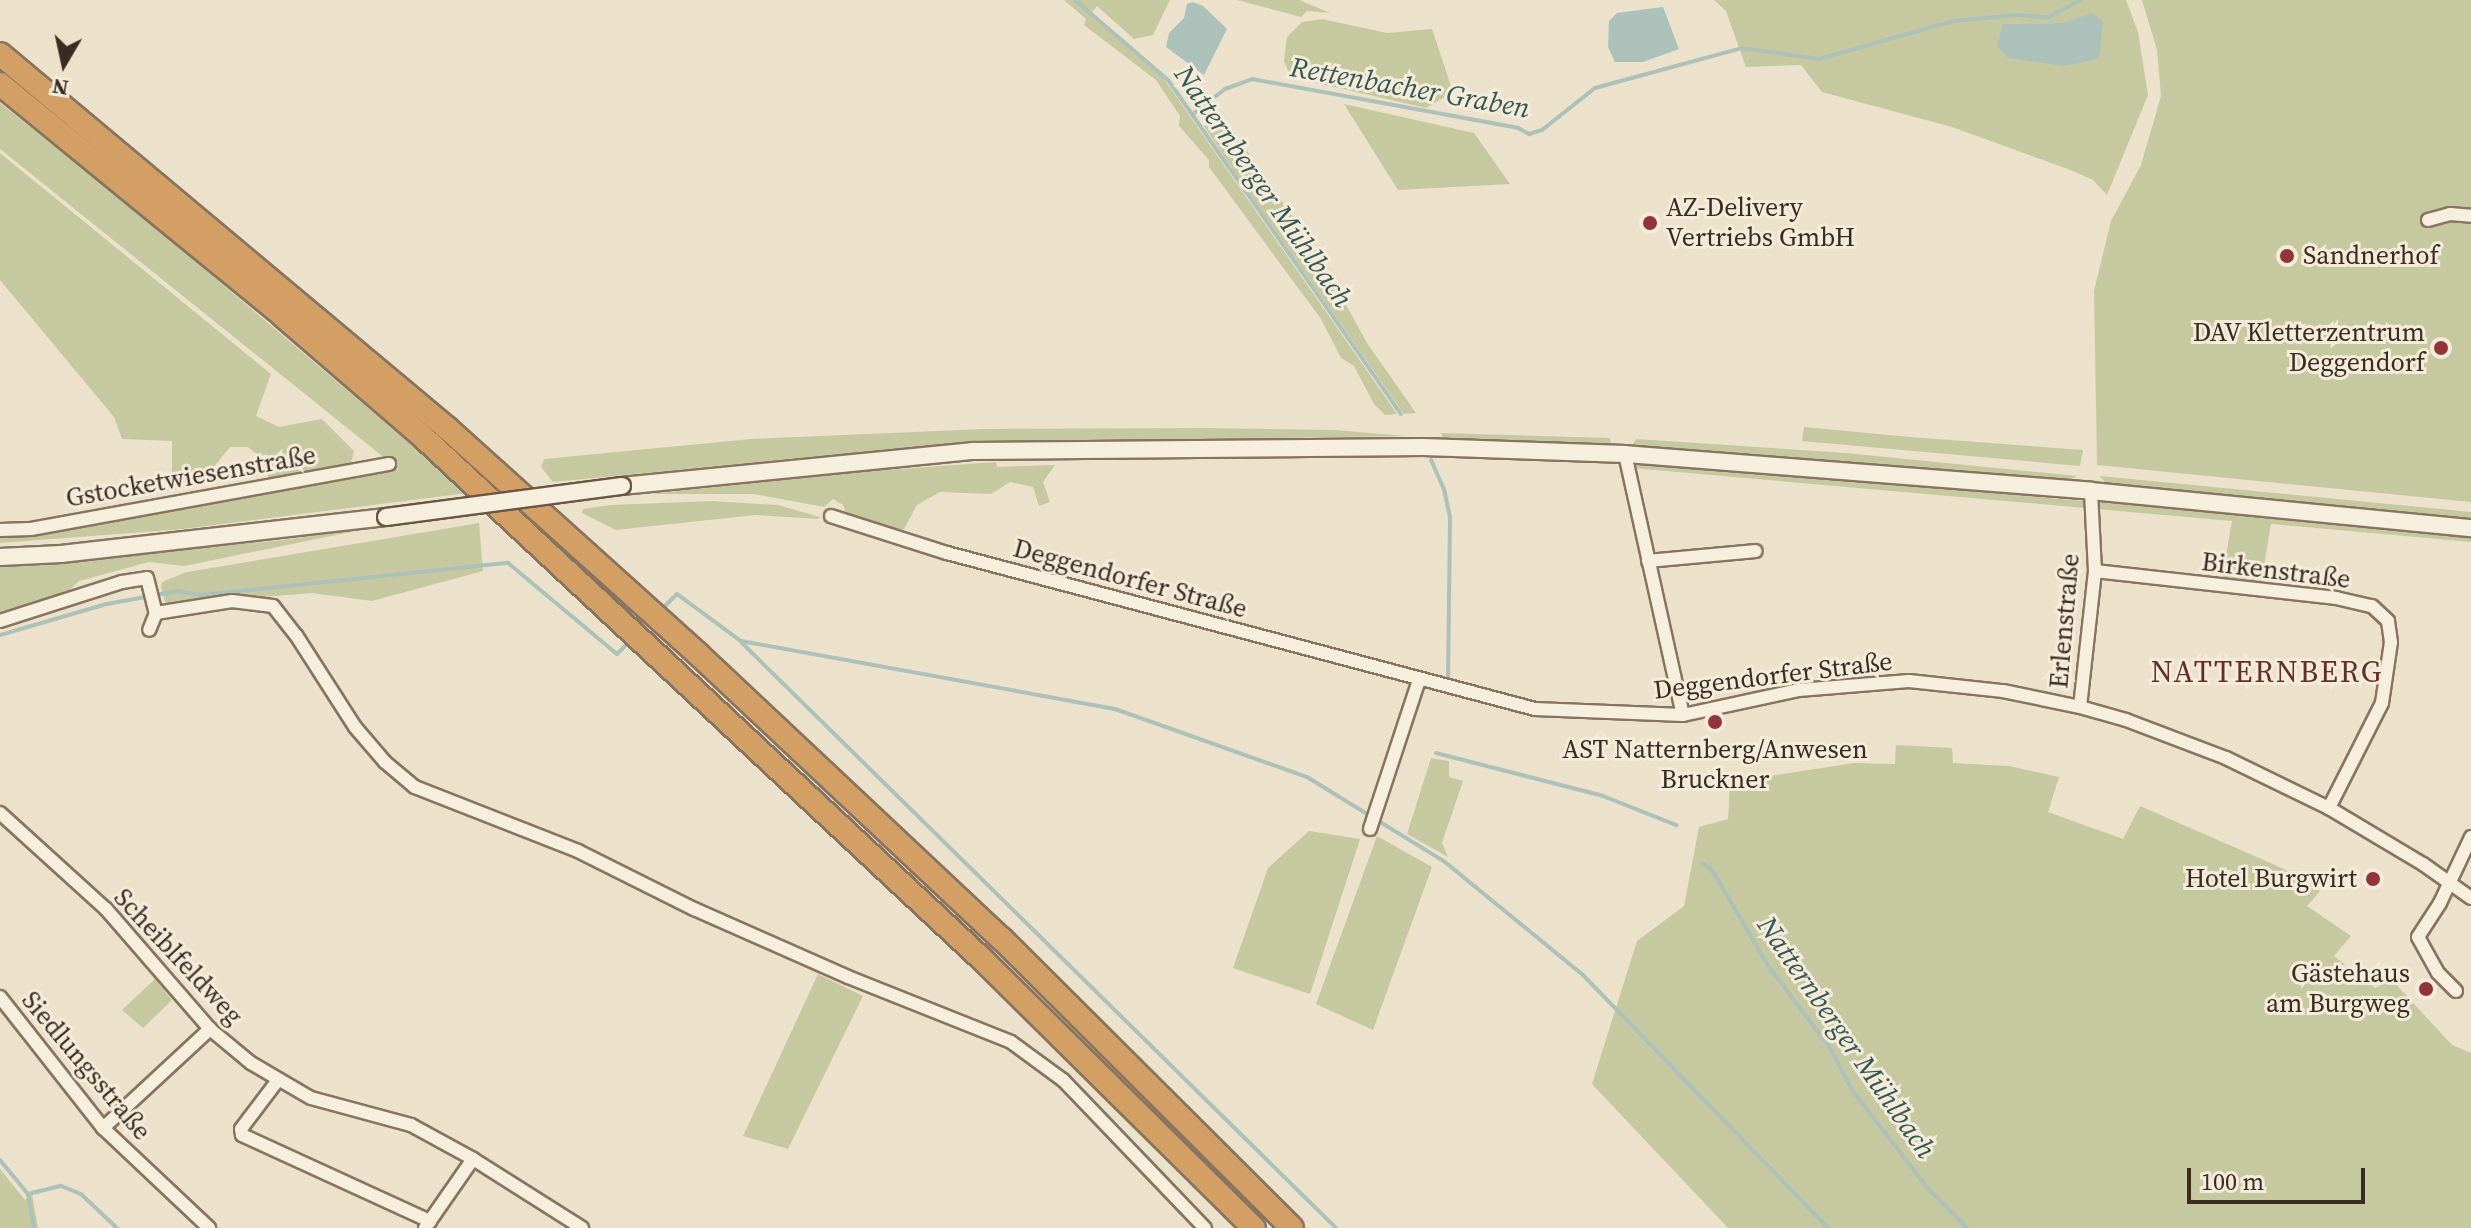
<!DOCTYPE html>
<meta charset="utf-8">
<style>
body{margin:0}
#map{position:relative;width:2471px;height:1228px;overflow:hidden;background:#ece1cb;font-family:"Source Serif 4",serif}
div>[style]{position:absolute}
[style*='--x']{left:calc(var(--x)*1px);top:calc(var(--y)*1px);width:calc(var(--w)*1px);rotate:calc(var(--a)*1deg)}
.green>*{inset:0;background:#c6c99f}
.water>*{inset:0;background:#abc1ba}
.stream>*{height:4px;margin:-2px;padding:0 2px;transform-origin:2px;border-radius:2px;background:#abc1ba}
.roads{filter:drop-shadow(2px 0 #877460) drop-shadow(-2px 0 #877460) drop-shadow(0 2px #877460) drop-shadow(0 -2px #877460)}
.street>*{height:12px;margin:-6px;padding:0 6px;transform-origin:6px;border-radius:6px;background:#f7efdd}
.secondary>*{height:16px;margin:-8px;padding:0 8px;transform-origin:8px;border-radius:8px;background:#f7efdd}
.highway>*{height:22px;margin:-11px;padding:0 11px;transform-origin:11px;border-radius:11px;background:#d39f64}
.bridges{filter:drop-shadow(2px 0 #695543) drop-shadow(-2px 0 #695543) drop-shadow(0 2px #695543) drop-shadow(0 -2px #695543)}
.secondary-bridge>*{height:16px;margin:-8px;padding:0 8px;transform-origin:8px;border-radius:8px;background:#f7efdd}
.dots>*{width:22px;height:22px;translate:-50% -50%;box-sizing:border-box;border:4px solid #f4ebda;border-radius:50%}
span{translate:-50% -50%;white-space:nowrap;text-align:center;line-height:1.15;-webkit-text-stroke:6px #f4ebda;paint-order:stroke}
.poi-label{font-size:26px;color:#392d22}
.left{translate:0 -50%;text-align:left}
.right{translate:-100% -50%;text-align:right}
.street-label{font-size:26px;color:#392d22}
.water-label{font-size:28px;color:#335854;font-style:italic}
.quarter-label{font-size:30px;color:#623025;letter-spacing:2px}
.north{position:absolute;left:24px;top:24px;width:80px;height:80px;-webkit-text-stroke:6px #f4ebda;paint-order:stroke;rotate:189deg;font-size:22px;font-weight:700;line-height:32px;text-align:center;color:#392d22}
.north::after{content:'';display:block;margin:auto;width:28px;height:36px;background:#392d22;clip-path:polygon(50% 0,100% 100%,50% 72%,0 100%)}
.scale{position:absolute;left:2187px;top:1168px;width:178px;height:36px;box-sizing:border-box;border:4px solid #392d22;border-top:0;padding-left:10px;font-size:24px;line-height:28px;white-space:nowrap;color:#392d22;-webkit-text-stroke:6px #f4ebda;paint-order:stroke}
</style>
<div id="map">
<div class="green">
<i style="clip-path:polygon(1064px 0,1170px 0,1153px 35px,1134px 39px,1097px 6px,1090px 15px,1164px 79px,1397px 414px,1385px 415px,1374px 404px,1354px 366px,1341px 358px,1321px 319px,1209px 167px,1209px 160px,1179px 126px,1180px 116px,1156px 80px,1084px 25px,1086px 19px)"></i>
<i style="clip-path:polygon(1237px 0,1299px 0,1330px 13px,1307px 11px,1301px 17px)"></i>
<i style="clip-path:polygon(evenodd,1714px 0,2126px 0,2138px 32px,2148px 95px,2107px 195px,2093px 180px,2068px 169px,1952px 127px,1822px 92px,1801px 65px,1746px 67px,1726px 11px,1714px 0,2092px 13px,1997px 46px,2002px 24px,2063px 23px,2092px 13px)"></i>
<i style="clip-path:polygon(2142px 0,2471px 0,2471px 502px,2097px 465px,2094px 291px,2111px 221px,2141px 165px,2161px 96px,2157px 50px)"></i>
<i style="clip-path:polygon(1322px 19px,1387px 33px,1432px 29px,1453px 92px,1426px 108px,1291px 77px,1284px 61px,1287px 37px,1302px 22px)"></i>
<i style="clip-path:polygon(0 103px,137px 212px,468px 493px,183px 529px,0 543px,0 532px,43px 529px,359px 478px,387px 460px,0 149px)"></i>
<i style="clip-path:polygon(1344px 104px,1474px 133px,1510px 184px,1398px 190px)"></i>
<i style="clip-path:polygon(1212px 121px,1232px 129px,1317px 252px,1367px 343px,1416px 413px,1404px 414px,1240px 180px,1204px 126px)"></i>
<i style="clip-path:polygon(0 153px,271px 374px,256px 416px,279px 427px,322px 419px,354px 451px,350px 467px,270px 480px,258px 455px,248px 447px,230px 447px,199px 485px,164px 492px,172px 487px,172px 441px,122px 439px,114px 417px,0 280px)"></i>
<i style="clip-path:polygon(1804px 427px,1910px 437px,2083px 450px,2080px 466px,1802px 441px)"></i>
<i style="clip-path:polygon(1205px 428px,1335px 430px,1405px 436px,1026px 442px,819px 456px,553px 482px,541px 467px,544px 459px,751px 439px,984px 429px)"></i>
<i style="clip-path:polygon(1441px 433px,1610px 438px,1611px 445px,1444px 440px)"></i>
<i style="clip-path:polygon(1636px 439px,1846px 453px,2077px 476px,2067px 482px,1635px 448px,1633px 444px)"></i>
<i style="clip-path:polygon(996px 462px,997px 467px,1055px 465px,1043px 482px,1050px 502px,1039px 506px,1033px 487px,1010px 482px,991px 494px,940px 492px,917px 505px,904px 529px,899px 530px,847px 515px,843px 505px,833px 499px,824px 507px,754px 494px,650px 494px,859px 472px)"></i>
<i style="clip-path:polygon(1640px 462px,2471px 535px,2471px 542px,2271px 524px,2261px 583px,2222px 579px,2232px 521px,1632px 468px)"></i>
<i style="clip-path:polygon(2100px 476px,2471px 512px,2471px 520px,2108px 487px)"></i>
<i style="clip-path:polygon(713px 501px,778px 505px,820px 517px,818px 519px,755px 515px,616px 530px,582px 513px,583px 509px,610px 505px)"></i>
<i style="clip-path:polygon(479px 523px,483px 571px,372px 601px,312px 593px,166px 605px,161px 587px,162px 582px,187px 572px)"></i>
<i style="clip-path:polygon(380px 526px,184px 566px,149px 562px,79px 581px,66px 593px,0 612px,0 566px,284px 540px)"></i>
<i style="clip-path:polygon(1896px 745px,1952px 748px,1953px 763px,2009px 766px,2059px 777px,2048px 812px,2123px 839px,2140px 806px,2282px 868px,2320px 891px,2307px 906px,2351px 936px,2334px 956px,2375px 988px,2391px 979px,2452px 1045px,2471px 1053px,2471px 1228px,1728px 1228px,1592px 1084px,1637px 941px,1684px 906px,1699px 827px,1728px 819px,1730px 782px,1854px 763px,1895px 764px)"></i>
<i style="clip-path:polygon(1431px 758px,1449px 761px,1449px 777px,1463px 781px,1442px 843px,1448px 857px,1407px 834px)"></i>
<i style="clip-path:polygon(1309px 831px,1360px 839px,1310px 994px,1233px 968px,1268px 868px)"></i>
<i style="clip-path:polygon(1377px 836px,1432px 867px,1373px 1030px,1316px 1004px)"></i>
<i style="clip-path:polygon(818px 974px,863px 996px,788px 1149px,743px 1136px)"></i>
<i style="clip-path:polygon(155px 979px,172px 1000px,143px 1028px,122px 1010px)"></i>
<i style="clip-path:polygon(0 1169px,25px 1200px,32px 1194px,38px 1228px,0 1228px)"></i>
</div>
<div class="water">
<i style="clip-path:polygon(1193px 2px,1203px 6px,1227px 29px,1204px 75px,1166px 47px,1169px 33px,1184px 18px,1187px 4px)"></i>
<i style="clip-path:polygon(1663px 7px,1679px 49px,1643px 62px,1615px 62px,1608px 47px,1609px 21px,1617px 13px)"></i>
<i style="clip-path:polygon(2092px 13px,2103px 21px,2099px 59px,2064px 66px,2008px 58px,1997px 46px,2002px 24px,2063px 23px)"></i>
</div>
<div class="stream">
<i style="--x:1075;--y:0;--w:123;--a:40.7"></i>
<i style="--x:1168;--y:80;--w:407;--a:55.1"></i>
<i style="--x:1193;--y:114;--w:41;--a:-38"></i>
<i style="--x:1225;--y:89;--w:29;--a:-20"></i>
<i style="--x:1252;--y:79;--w:270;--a:10.4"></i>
<i style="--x:1518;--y:128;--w:13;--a:29"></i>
<i style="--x:1529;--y:134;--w:14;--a:-17"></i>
<i style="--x:1542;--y:130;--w:68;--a:-38.4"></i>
<i style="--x:1595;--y:88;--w:152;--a:-15.2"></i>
<i style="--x:1742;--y:48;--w:78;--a:8.1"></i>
<i style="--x:1819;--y:59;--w:139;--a:-15.8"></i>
<i style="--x:1953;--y:21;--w:64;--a:-5.4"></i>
<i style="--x:2017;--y:15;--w:32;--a:4"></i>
<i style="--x:2049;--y:17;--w:36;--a:-28"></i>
<i style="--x:1431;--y:460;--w:32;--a:66"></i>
<i style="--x:1444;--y:489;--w:30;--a:78"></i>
<i style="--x:1450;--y:518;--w:159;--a:90.7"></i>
<i style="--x:662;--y:609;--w:21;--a:-45"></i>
<i style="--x:677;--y:594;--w:79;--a:36.3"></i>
<i style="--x:741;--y:641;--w:380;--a:10.3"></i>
<i style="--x:1115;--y:709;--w:204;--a:19.5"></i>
<i style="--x:1307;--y:777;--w:162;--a:31.6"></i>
<i style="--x:1445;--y:862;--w:178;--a:39.3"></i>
<i style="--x:1583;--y:975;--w:352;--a:45.9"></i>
<i style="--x:0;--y:635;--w:111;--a:-16.2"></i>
<i style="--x:107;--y:604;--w:72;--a:-10.4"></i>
<i style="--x:178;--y:591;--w:23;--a:10"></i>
<i style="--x:201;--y:595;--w:309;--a:-6"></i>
<i style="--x:508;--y:563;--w:142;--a:39.9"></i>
<i style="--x:617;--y:654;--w:18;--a:-45"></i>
<i style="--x:742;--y:643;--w:834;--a:44.56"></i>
<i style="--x:1436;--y:753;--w:172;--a:14.4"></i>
<i style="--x:1603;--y:796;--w:79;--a:21.7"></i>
<i style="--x:1702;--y:863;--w:12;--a:35"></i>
<i style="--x:1712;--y:870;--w:113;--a:59.6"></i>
<i style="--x:1769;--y:967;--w:101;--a:53"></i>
<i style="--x:1830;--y:1048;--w:47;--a:62.4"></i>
<i style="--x:1852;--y:1090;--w:128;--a:52.3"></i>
<i style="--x:1930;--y:1191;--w:52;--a:45"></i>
<i style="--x:0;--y:1160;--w:44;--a:50.5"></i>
<i style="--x:28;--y:1194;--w:35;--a:80"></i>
<i style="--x:28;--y:1194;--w:34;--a:-14"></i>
<i style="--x:61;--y:1186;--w:22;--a:22"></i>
<i style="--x:81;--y:1194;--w:50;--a:43.4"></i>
</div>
<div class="roads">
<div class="street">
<i style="--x:2428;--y:220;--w:23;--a:-15"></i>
<i style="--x:2450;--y:214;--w:21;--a:5"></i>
<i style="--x:1625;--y:454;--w:267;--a:77.5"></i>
<i style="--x:831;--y:516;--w:122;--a:17.7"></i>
<i style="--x:947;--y:553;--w:608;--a:14.86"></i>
<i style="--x:1535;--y:709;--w:148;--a:2.3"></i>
<i style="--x:1683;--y:715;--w:119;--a:-12.2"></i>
<i style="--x:1799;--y:690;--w:110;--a:-4.7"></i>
<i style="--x:1909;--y:681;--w:95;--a:6.1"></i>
<i style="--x:2003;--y:691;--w:79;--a:11.7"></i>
<i style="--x:2080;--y:707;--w:48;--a:15.8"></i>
<i style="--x:2126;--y:720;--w:107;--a:20.8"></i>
<i style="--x:2226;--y:758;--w:114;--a:25.9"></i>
<i style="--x:2329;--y:808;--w:109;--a:30.8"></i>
<i style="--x:2423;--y:864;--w:59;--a:35.3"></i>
<i style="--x:0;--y:530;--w:31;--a:-2"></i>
<i style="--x:31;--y:529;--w:364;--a:-10.3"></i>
<i style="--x:1648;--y:561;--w:108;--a:-5.3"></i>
<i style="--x:2095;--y:571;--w:243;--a:6.4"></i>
<i style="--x:2336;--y:598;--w:37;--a:13"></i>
<i style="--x:2372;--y:606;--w:22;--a:43"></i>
<i style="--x:2388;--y:621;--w:21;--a:82"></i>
<i style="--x:2391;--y:642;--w:62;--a:98.4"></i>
<i style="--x:2382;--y:703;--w:118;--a:116.8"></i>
<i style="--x:156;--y:613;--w:77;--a:-9"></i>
<i style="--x:232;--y:601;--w:41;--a:7"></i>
<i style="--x:273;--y:606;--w:37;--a:52"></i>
<i style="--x:296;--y:635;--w:109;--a:57.3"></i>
<i style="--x:355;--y:727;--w:46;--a:49.4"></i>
<i style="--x:385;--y:762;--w:39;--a:40"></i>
<i style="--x:415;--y:787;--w:175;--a:21.4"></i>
<i style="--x:578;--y:851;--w:130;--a:26.6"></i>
<i style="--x:694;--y:909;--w:168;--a:23.8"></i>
<i style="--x:848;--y:977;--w:175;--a:21.7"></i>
<i style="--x:1011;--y:1042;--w:64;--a:36.2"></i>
<i style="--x:1063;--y:1080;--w:205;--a:46.2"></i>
<i style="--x:0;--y:621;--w:128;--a:-17.7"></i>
<i style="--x:122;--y:582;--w:25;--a:-9"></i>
<i style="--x:147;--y:578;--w:36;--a:76"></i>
<i style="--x:156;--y:613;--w:18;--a:112"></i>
<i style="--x:2080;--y:707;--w:137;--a:-83.7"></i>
<i style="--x:2095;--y:571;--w:80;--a:-92.9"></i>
<i style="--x:0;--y:813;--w:143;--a:42.2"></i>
<i style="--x:106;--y:909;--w:159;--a:49.1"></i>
<i style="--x:210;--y:1029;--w:53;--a:39.7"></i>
<i style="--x:251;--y:1063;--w:69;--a:30.3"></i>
<i style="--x:311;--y:1098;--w:104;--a:15.1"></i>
<i style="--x:411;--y:1125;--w:71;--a:28.7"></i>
<i style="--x:473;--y:1159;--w:129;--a:32.3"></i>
<i style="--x:1370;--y:829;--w:157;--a:-71.8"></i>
<i style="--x:2456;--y:991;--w:25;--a:-135"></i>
<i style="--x:2438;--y:973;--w:41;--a:-119.1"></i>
<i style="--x:2418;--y:937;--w:40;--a:-57.1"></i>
<i style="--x:2440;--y:903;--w:73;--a:-64.8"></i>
<i style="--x:0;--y:997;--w:167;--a:51.8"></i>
<i style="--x:103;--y:1128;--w:146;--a:43.3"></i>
<i style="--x:278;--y:1080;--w:61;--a:127.1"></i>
<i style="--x:241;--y:1129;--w:6;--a:81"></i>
<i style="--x:242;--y:1135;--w:207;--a:24.6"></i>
<i style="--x:103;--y:1128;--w:146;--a:-42.8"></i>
<i style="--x:425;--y:1228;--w:84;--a:-55.2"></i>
</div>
<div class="secondary">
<i style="--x:622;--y:486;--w:353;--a:-5.7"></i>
<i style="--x:973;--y:451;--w:450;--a:-0.5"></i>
<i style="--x:1423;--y:447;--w:202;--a:2"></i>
<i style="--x:1625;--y:454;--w:467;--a:4.5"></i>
<i style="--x:2091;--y:491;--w:382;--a:5.6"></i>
<i style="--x:0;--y:557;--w:61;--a:-2.8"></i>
<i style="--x:61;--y:554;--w:327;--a:-6.5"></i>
</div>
<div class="highway">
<i style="--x:0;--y:54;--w:583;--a:39.92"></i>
<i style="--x:447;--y:428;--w:338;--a:42"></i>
<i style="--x:698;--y:654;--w:417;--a:43.2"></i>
<i style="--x:1002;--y:939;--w:409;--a:44.9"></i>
<i style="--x:0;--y:84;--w:366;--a:39.3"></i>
<i style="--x:283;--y:316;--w:184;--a:40.8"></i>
<i style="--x:422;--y:436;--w:770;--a:43.05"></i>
<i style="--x:985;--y:962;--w:378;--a:44.7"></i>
</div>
</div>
<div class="bridges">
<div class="secondary-bridge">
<i style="--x:386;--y:517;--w:238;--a:-7.5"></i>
</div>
</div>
<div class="dots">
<i style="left:1650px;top:223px;background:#923538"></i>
<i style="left:2287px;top:256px;background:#923538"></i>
<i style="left:2441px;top:348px;background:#923538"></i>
<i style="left:1715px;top:722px;background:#923538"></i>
<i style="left:2373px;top:879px;background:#923538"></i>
<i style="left:2426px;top:989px;background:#923538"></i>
</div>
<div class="poi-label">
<span class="left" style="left:1666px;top:223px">AZ-Delivery<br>Vertriebs GmbH</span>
<span class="left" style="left:2303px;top:256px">Sandnerhof</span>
<span class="right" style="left:2425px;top:348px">DAV Kletterzentrum<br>Deggendorf</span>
<span style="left:1715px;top:765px">AST Natternberg/Anwesen<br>Bruckner</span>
<span class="right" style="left:2357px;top:879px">Hotel Burgwirt</span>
<span class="right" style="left:2410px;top:989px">Gästehaus<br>am Burgweg</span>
</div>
<div class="street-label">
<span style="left:191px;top:477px;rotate:-10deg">Gstocketwiesenstraße</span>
<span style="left:2276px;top:571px;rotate:7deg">Birkenstraße</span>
<span style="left:1130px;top:579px;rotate:15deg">Deggendorfer Straße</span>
<span style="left:2065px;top:621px;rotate:-85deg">Erlenstraße</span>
<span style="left:1773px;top:676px;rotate:-7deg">Deggendorfer Straße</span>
<span style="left:178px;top:957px;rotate:47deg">Scheiblfeldweg</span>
<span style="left:86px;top:1066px;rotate:50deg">Siedlungsstraße</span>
</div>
<div class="water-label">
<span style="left:1410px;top:87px;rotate:10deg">Rettenbacher Graben</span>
<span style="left:1264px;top:186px;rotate:55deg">Natternberger Mühlbach</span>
<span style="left:1847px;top:1037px;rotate:55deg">Natternberger Mühlbach</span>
</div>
<div class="quarter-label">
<span style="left:2267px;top:672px">NATTERNBERG</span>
</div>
<div class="north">N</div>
<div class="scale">100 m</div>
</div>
